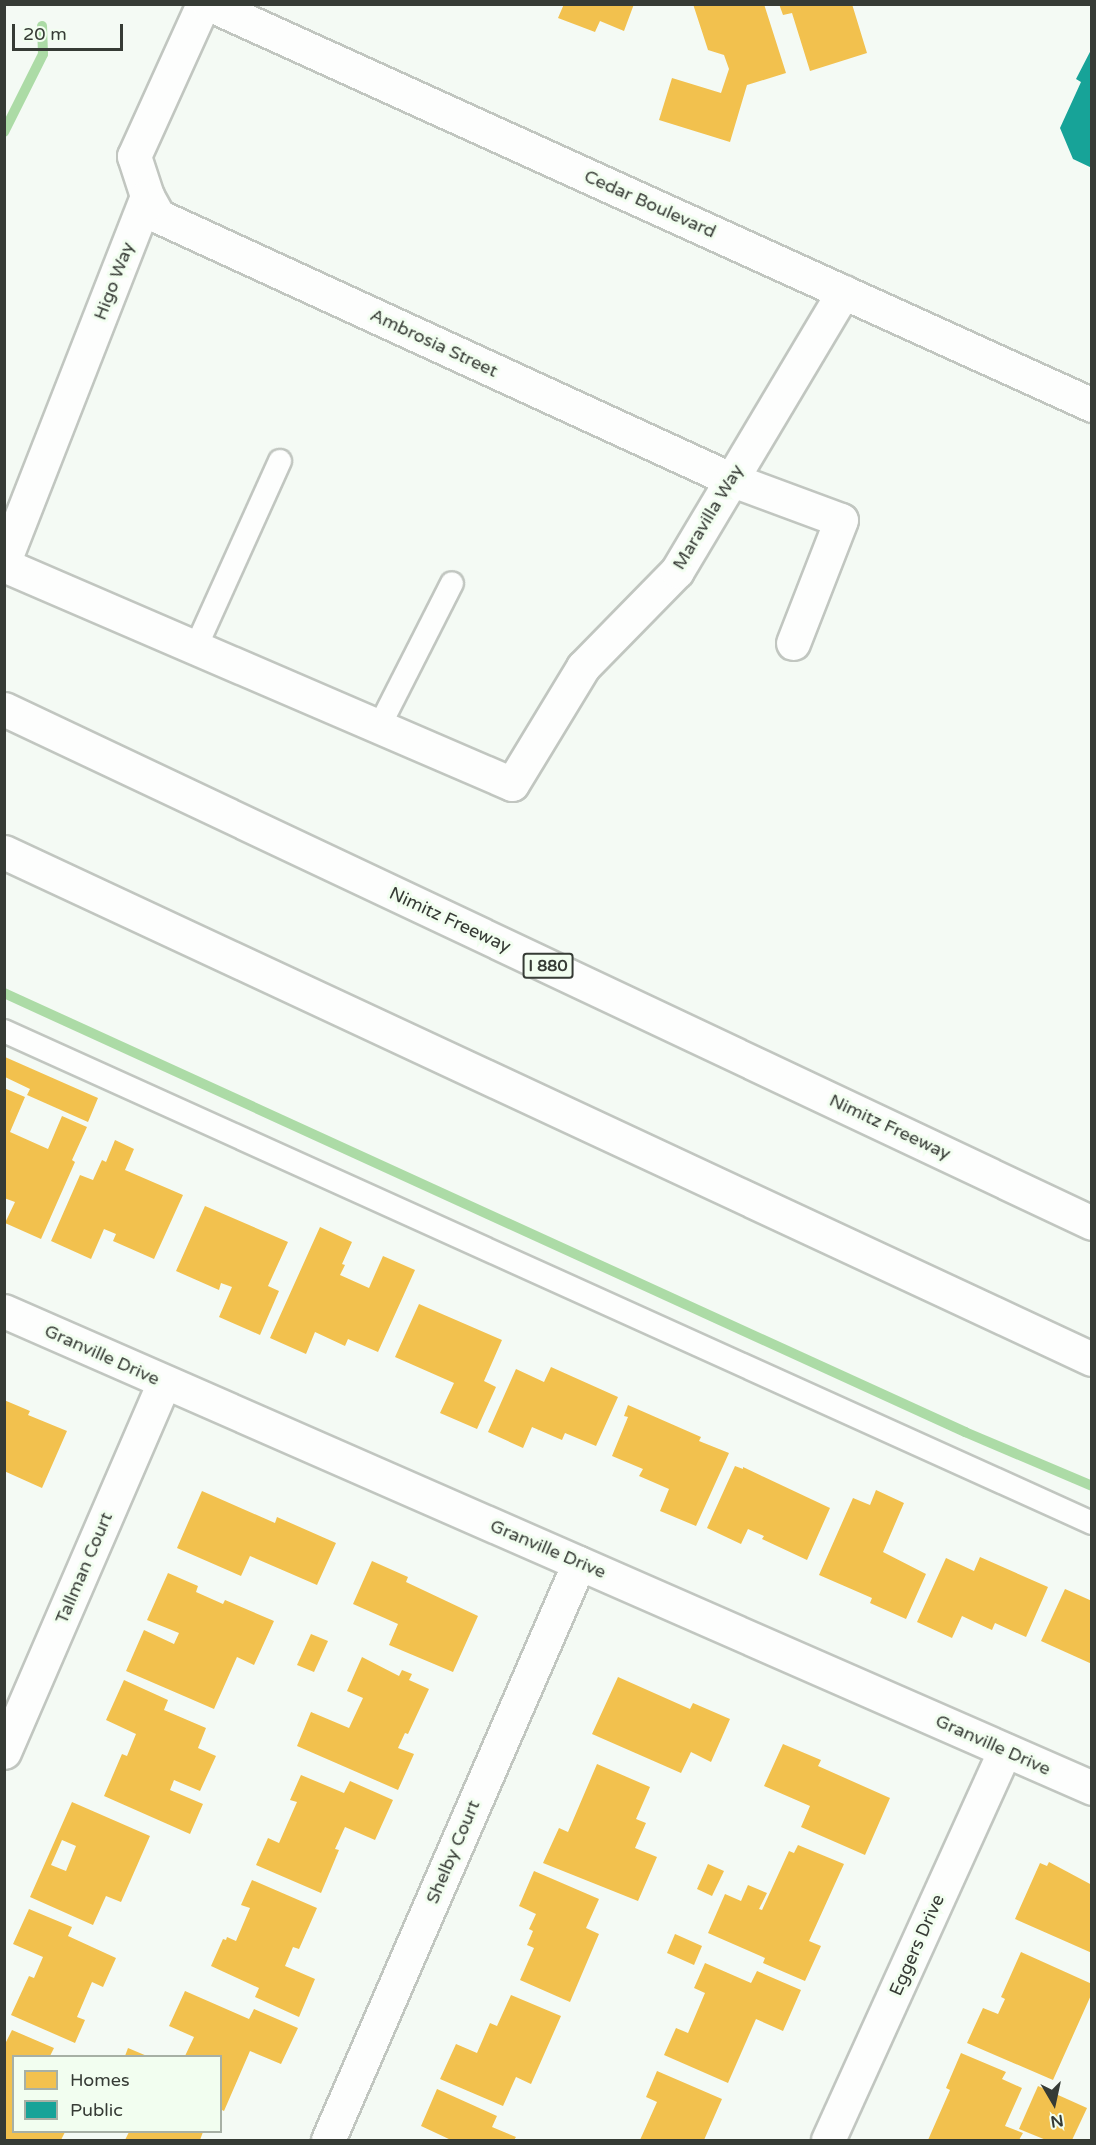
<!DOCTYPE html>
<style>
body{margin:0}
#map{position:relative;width:1096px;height:2145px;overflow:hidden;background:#f4faf4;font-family:"Varela Round",sans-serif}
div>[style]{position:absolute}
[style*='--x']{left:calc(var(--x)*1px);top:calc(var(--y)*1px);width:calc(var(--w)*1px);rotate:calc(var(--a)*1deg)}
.homes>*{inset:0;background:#f2c14e}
.public>*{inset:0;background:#17a398}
.stream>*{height:10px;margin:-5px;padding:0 5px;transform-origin:5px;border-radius:5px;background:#acdba6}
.roads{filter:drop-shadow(2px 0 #c1c6c0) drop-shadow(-2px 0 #c1c6c0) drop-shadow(0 2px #c1c6c0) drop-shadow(0 -2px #c1c6c0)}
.lane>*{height:22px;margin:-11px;padding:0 11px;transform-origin:11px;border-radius:11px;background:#fdfefd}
.street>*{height:33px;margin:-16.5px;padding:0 16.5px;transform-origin:16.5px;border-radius:16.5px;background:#fdfefd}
.secondary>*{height:33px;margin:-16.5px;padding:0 16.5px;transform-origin:16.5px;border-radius:16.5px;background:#fdfefd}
.highway>*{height:33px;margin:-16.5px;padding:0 16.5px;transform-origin:16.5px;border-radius:16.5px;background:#fdfefd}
span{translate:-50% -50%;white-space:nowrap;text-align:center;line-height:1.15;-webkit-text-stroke:6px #f2fef0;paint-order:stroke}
.shield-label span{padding:2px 4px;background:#f2fef0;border:2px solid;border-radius:4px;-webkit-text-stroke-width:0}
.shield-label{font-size:16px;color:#363b35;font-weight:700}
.street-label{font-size:18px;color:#363b35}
.frame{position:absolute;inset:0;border:6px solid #363b35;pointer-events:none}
.legend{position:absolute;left:12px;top:2055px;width:210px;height:78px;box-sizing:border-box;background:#f2fef0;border:2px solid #a7b0a5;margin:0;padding:8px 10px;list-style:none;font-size:18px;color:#363b35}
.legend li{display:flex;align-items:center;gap:12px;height:30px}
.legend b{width:30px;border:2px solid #a7b0a5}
.north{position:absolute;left:1024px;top:2073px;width:60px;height:60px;-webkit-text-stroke:4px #f2fef0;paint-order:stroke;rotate:171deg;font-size:16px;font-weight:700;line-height:24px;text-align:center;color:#363b35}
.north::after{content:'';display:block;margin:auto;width:21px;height:27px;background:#363b35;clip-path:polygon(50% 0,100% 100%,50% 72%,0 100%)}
.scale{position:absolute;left:12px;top:24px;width:111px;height:27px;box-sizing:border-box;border:3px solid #363b35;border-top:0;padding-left:8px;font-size:18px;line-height:21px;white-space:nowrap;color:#363b35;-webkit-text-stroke:4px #f2fef0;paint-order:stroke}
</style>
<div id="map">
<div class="homes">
<i style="clip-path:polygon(564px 4px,634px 4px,624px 31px,600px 21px,595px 32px,558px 18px)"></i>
<i style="clip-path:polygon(693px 4px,764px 4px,786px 73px,747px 85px,730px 142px,659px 120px,672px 78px,721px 93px,729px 69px,724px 55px,708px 50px)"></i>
<i style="clip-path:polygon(779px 4px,852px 4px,867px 53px,810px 71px,792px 13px,783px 15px)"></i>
<i style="clip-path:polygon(5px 1057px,98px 1098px,88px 1122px,27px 1095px,30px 1089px,5px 1077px)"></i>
<i style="clip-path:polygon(4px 1088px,25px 1097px,10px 1132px,48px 1149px,62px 1116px,87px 1127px,72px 1160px,75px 1162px,41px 1239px,5px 1223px,15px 1202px,4px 1198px)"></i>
<i style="clip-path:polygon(115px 1140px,134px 1149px,125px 1170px,183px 1195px,154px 1259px,113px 1241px,116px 1234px,104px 1229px,91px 1259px,51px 1241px,80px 1175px,93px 1180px,102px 1160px,106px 1162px)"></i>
<i style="clip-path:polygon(205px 1206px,288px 1242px,268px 1286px,279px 1291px,260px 1335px,219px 1317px,232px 1287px,221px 1283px,219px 1290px,176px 1271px)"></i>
<i style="clip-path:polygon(320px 1227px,352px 1242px,342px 1264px,345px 1265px,340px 1275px,369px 1288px,383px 1256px,415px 1270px,378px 1352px,348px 1339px,345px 1346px,315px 1332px,306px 1354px,270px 1338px)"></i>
<i style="clip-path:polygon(419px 1304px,502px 1340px,484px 1381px,496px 1387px,477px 1429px,440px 1413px,454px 1383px,395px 1357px)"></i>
<i style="clip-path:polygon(551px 1367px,618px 1397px,596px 1446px,565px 1433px,562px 1440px,532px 1427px,523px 1448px,488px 1432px,516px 1369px,544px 1382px)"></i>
<i style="clip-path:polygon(4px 1400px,30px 1411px,28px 1415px,67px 1431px,42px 1488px,4px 1471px)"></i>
<i style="clip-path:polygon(628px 1405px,701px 1437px,699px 1441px,729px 1453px,696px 1526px,660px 1511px,669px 1489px,639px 1476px,643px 1469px,612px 1456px,628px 1417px,624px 1416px)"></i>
<i style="clip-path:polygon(735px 1466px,743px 1469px,743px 1467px,830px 1508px,807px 1560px,762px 1539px,764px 1536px,748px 1529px,741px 1544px,707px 1528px)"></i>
<i style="clip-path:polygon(876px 1490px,904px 1503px,883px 1552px,926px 1574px,906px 1619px,870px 1603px,872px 1598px,819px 1575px,853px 1498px,870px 1505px)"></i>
<i style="clip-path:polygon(202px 1491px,275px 1523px,277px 1517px,336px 1543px,317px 1585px,250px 1556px,241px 1576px,177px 1548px)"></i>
<i style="clip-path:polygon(980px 1557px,1048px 1587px,1026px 1637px,995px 1623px,992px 1630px,962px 1616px,952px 1638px,917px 1622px,946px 1558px,974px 1571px)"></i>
<i style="clip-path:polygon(372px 1561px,408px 1577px,406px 1582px,478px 1616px,453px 1672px,389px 1645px,398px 1624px,353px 1604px)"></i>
<i style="clip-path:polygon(168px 1573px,198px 1586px,196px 1592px,223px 1604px,225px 1600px,274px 1621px,254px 1665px,237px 1657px,214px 1709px,126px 1671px,144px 1630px,174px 1644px,179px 1633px,147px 1620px)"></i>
<i style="clip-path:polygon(1065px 1589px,1092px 1601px,1092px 1664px,1041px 1641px)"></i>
<i style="clip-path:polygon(311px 1634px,328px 1641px,314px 1672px,297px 1665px)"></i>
<i style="clip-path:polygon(362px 1657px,399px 1676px,402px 1670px,412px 1674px,409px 1680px,429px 1689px,408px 1734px,405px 1733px,398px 1748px,414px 1754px,398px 1790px,297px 1746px,311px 1712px,349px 1728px,363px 1698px,347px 1691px)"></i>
<i style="clip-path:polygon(618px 1677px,690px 1709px,693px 1703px,730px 1719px,711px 1762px,691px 1752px,681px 1773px,592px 1734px)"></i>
<i style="clip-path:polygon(124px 1680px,168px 1700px,164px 1710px,206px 1728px,198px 1748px,216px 1756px,200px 1791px,174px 1780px,170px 1790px,203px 1804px,190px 1834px,104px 1796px,122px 1754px,127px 1756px,136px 1734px,106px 1720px)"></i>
<i style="clip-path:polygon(783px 1744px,821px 1760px,818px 1766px,890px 1798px,865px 1855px,801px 1827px,810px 1806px,764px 1786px)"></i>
<i style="clip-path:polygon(597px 1764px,650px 1787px,636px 1819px,646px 1823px,635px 1848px,657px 1857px,638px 1901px,543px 1863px,559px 1828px,568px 1832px)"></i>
<i style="clip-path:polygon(301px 1775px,344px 1793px,350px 1781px,393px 1800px,375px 1840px,345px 1827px,335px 1849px,339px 1850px,321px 1893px,256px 1865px,268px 1838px,279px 1843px,297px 1802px,290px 1800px)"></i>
<i style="clip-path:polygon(evenodd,72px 1802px,150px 1836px,121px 1902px,106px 1896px,93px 1925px,30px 1897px,72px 1802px,62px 1840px,76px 1846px,66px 1871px,51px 1865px,62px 1840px)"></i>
<i style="clip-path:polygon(798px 1845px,844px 1864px,809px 1941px,821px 1946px,805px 1981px,763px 1963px,765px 1958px,708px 1933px,725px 1894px,741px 1901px,748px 1885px,767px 1893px,759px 1909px,762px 1910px,789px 1851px,794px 1853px)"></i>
<i style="clip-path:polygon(1049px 1862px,1092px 1885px,1092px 1953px,1015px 1919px,1040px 1863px,1047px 1866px)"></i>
<i style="clip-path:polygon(708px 1864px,724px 1871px,712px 1896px,697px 1889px)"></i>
<i style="clip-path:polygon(534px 1871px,599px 1899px,586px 1928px,599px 1934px,570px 2002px,520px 1980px,534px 1948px,527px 1945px,533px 1931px,529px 1929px,536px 1914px,519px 1906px)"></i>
<i style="clip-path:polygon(252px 1880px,317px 1908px,299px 1949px,293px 1947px,285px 1966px,315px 1979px,299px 2017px,255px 1997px,259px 1988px,211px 1966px,223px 1939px,226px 1940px,227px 1937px,236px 1941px,250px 1908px,241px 1905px)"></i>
<i style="clip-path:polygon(29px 1909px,72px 1927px,68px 1936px,116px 1958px,103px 1987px,92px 1982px,77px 2017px,85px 2020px,75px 2043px,11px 2015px,29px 1976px,34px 1978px,43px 1957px,13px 1944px)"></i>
<i style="clip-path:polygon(675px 1934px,702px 1946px,694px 1965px,667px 1953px)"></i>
<i style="clip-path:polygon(1021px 1952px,1092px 1984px,1092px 1993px,1053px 2080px,967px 2043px,983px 2008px,998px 2014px,1005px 1999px,1001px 1997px)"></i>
<i style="clip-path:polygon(705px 1963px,751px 1983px,757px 1971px,801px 1990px,783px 2031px,756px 2019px,728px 2083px,664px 2055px,676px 2028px,688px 2033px,705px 1993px,694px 1988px)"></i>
<i style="clip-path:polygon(185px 1991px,249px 2019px,254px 2009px,298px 2028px,281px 2064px,250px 2051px,224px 2111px,220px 2109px,220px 2056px,185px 2056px,194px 2037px,169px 2026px)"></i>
<i style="clip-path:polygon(511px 1995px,561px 2016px,531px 2084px,516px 2077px,503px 2106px,440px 2079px,456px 2044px,477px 2053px,490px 2023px,497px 2026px)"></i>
<i style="clip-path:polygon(12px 2030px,54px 2048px,50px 2056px,14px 2056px,14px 2132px,65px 2132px,61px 2140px,4px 2140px,4px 2046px)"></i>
<i style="clip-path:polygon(128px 2048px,147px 2056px,125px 2056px)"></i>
<i style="clip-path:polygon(961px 2053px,1006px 2072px,1002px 2079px,1022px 2088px,1005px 2126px,1023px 2133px,1019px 2140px,928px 2140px,950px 2090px,946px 2088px)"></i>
<i style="clip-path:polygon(657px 2071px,722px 2099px,704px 2140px,640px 2140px,657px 2102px,646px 2097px)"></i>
<i style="clip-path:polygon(1038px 2086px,1087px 2108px,1072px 2140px,1046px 2140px,1019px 2129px)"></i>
<i style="clip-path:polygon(437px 2089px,497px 2116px,492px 2127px,516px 2137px,514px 2140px,451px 2140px,421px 2126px)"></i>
<i style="clip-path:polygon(129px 2132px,203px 2132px,200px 2140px,125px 2140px)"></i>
</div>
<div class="public">
<i style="clip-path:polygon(1092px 48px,1092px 168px,1073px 159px,1060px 128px,1081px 82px,1076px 79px)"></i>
</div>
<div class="stream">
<i style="--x:4;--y:132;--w:87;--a:-63.4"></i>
<i style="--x:43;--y:54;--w:28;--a:-92"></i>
<i style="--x:4;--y:993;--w:1057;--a:24.55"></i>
<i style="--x:965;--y:1432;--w:138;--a:23"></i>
</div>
<div class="roads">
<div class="lane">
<i style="--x:196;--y:647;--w:204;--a:-65.7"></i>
<i style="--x:379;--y:727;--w:161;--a:-63.1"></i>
<i style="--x:4;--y:1031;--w:1194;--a:24.33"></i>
</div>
<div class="street">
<i style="--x:203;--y:4;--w:167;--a:114.4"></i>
<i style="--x:134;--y:156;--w:42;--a:72"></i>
<i style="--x:147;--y:196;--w:23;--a:61"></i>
<i style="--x:158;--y:216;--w:630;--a:24.69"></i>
<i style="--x:730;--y:479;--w:118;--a:20.3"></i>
<i style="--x:841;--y:520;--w:132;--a:111.3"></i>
<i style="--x:4;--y:561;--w:392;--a:-68.6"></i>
<i style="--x:4;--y:565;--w:553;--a:23.32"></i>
<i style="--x:512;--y:784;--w:137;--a:-58.7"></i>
<i style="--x:583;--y:667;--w:134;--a:-45.6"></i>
<i style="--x:677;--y:571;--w:325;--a:-59.2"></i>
<i style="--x:4;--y:1311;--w:1188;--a:23.67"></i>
<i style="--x:4;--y:1752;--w:402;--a:-66.6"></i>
<i style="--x:328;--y:2140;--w:629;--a:-66.49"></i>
<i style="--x:828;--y:2140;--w:428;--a:-65.6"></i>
</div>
<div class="secondary">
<i style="--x:209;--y:4;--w:970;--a:24.42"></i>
</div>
<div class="highway">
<i style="--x:4;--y:709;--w:1203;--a:25.29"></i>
<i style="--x:4;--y:852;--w:1200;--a:24.99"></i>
</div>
</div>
<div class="shield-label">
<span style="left:548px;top:966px">I 880</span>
</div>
<div class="street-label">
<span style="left:650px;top:204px;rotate:24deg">Cedar Boulevard</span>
<span style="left:114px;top:281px;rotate:-69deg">Higo Way</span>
<span style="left:434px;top:343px;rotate:25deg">Ambrosia Street</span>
<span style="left:708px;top:517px;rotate:-59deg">Maravilla Way</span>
<span style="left:450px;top:920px;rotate:25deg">Nimitz Freeway</span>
<span style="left:890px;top:1127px;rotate:25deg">Nimitz Freeway</span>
<span style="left:102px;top:1355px;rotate:24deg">Granville Drive</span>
<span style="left:548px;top:1549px;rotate:23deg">Granville Drive</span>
<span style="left:84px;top:1568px;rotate:-67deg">Tallman Court</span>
<span style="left:993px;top:1745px;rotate:24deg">Granville Drive</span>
<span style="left:453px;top:1852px;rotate:-67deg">Shelby Court</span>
<span style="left:917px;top:1945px;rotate:-66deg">Eggers Drive</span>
</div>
<div class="frame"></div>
<ul class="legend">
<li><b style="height:16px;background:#f2c14e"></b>Homes</li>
<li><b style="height:16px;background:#17a398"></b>Public</li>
</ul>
<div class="north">N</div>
<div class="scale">20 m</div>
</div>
